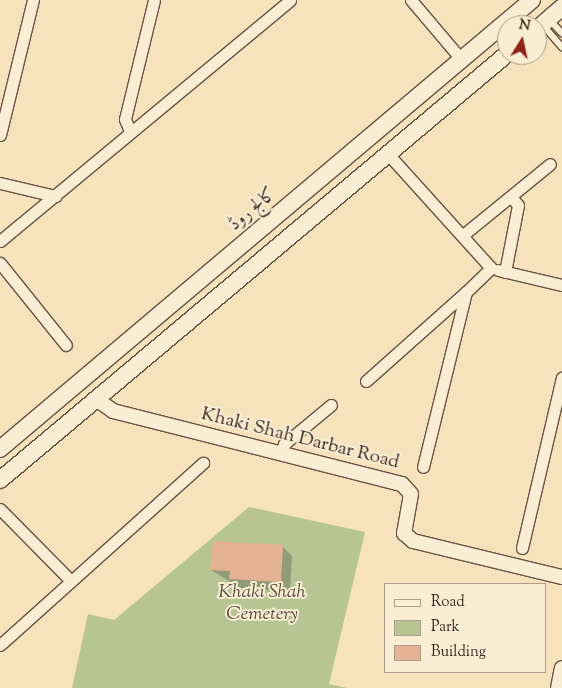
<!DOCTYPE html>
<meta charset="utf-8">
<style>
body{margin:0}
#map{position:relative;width:562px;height:688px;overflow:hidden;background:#f6e3bd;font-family:"Sorts Mill Goudy",Amiri,serif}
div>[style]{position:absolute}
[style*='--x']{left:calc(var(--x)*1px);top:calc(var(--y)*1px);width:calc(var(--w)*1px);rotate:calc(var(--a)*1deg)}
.green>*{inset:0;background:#b7c595}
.shadow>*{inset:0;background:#0003}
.building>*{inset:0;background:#e6b294}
.roads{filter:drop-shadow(1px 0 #695444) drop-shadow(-1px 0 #695444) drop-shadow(0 1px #695444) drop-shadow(0 -1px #695444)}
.service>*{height:5.5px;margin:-2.75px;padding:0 2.75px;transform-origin:2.75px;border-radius:2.75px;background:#f9edd4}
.minor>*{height:11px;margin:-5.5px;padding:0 5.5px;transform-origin:5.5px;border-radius:5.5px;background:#f9edd4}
.tertiary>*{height:14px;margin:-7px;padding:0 7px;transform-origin:7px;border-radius:7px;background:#f9edd4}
.secondary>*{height:16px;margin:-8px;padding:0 8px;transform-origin:8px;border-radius:8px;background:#f9edd4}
span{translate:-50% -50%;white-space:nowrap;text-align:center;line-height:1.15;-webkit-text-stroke:4px #f9edd4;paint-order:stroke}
.street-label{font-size:19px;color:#3a241c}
.park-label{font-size:19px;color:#594c3a;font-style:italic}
.legend{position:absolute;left:384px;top:583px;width:162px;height:90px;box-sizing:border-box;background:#f9edd4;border:1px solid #ad9d8a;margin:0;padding:6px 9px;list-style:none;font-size:15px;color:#3a241c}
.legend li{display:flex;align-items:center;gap:10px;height:25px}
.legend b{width:25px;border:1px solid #ad9d8a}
.north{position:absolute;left:497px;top:15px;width:50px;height:50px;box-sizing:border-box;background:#f9edd4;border:1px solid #ad9d8a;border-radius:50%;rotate:10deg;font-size:14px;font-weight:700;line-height:20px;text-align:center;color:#3a241c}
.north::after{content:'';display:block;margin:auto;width:18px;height:22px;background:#8f2418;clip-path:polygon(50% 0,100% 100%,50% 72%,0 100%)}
</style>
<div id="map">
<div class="green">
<i style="clip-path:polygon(249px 507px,365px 532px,329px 684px,347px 688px,72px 688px,88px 614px,114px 620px)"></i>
</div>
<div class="shadow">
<i style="clip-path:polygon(282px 546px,292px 556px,290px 592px,240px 588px,211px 570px)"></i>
</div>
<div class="building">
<i style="clip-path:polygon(213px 541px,283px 545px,281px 582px,229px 579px,230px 571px,210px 570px)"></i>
</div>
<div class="roads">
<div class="service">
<i style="--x:550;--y:20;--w:18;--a:47"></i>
<i style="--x:544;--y:26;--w:28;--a:49"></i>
</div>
<div class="minor">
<i style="--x:411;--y:0;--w:77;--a:49.7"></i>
<i style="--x:130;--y:131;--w:13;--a:-113"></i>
<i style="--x:125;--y:119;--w:122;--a:-76.3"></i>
<i style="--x:0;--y:135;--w:139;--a:-76.3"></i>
<i style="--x:388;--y:154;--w:154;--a:47.9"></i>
<i style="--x:491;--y:268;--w:35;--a:136"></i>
<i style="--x:466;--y:292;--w:180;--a:103.8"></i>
<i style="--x:0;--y:183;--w:57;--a:13.3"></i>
<i style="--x:463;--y:235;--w:112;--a:-39.2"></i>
<i style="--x:0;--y:241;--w:377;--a:-39.7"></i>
<i style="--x:0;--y:263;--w:105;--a:51.2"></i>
<i style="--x:498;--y:270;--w:66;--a:13.2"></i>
<i style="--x:505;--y:272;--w:68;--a:-79"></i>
<i style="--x:518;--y:205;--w:11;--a:-131"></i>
<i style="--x:366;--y:381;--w:134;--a:-41.7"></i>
<i style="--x:281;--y:453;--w:9;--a:-72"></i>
<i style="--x:284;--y:444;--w:61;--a:-39.7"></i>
<i style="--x:0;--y:509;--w:100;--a:45.4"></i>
<i style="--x:522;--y:548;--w:175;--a:-76.8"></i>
<i style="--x:0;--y:645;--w:273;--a:-41.9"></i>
</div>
<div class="tertiary">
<i style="--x:96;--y:399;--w:21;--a:35"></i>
<i style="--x:113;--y:411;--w:298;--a:14.2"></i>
<i style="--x:402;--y:484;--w:13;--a:48"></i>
<i style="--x:411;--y:494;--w:40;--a:100"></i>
<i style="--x:404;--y:533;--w:12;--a:42"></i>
<i style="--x:413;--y:541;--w:153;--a:13.6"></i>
<i style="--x:558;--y:688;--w:20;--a:-79"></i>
</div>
<div class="secondary">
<i style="--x:537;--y:29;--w:33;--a:-41"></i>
<i style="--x:0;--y:449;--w:696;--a:-40.16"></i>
<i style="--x:0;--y:480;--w:662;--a:-40.04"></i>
</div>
</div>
<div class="street-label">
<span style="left:253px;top:210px;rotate:-40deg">کالج روڈ</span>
<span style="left:300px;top:439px;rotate:14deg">Khaki Shah Darbar Road</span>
</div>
<div class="park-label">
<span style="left:262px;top:604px">Khaki Shah<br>Cemetery</span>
</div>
<ul class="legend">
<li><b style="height:6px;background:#f9edd4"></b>Road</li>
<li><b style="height:14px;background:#b7c595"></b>Park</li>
<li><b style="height:14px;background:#e6b294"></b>Building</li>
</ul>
<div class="north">N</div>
</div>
